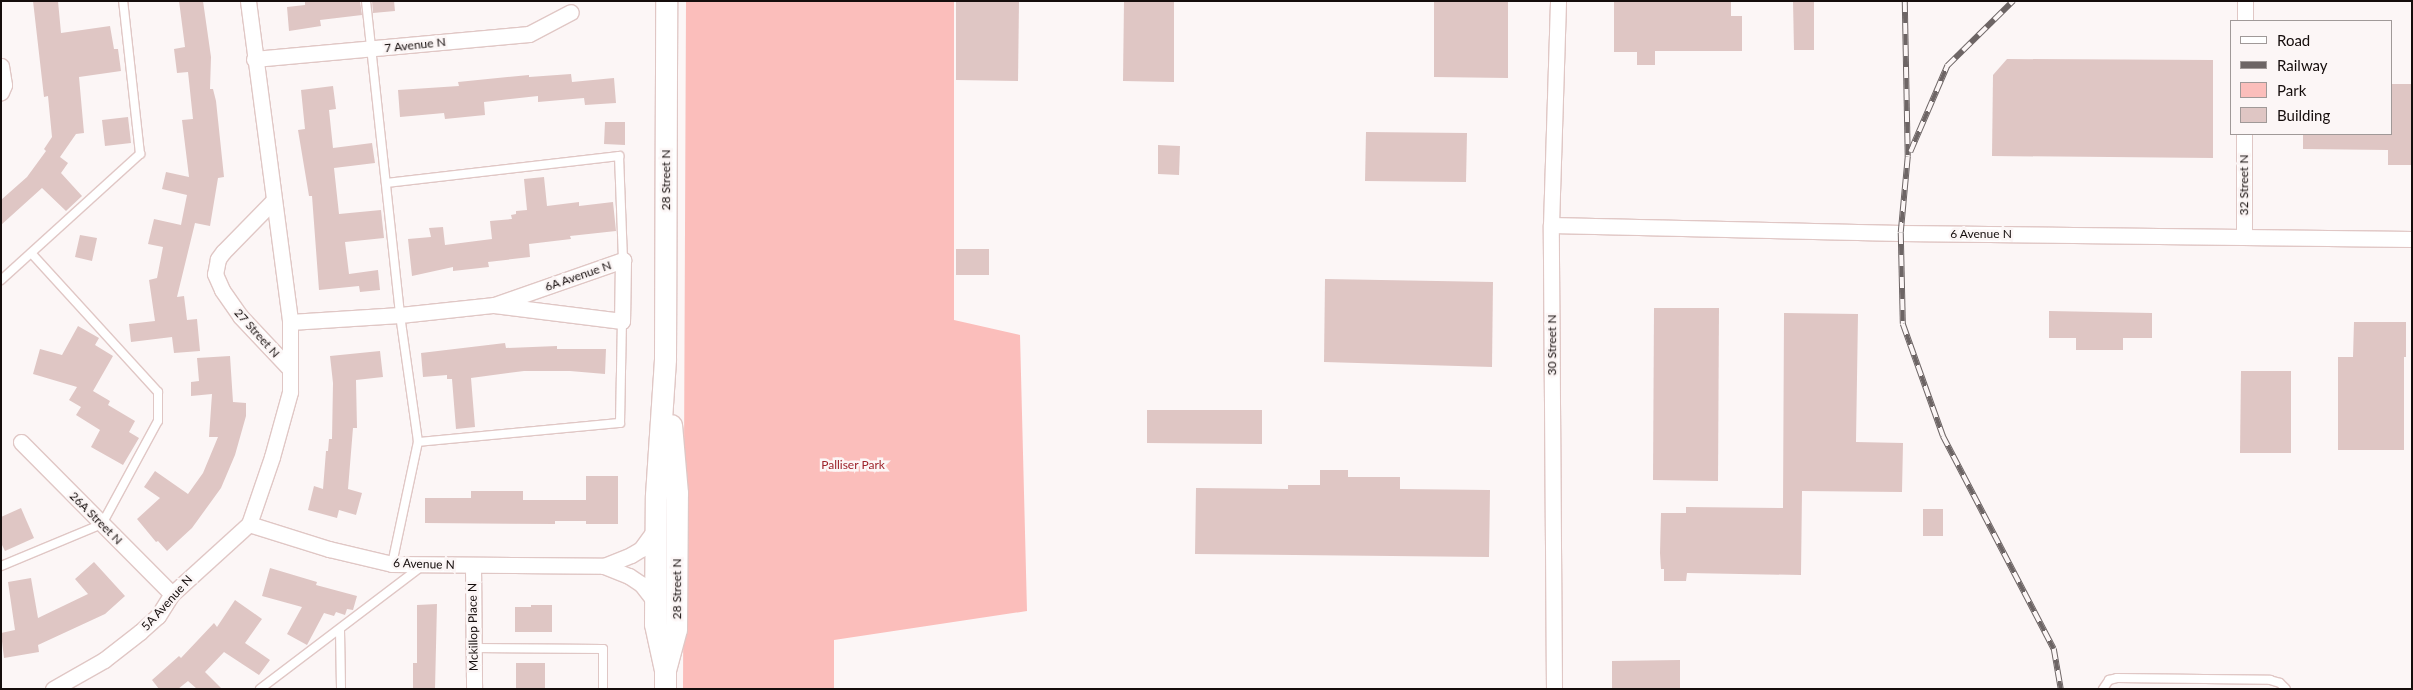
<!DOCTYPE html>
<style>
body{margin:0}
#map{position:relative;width:2413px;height:690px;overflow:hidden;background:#fcf6f6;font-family:Lato,sans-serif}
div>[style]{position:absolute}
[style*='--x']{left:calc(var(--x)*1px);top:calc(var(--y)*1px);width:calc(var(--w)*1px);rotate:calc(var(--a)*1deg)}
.green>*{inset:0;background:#fbbebb}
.building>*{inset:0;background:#dfc6c4}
.roads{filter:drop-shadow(1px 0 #e0c7c5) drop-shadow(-1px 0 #e0c7c5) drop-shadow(0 1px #e0c7c5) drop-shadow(0 -1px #e0c7c5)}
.service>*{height:8px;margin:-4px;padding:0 4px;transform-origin:4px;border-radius:4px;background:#fff}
.minor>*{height:15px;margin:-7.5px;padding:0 7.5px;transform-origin:7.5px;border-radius:7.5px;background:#fff}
.secondary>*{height:21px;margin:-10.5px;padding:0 10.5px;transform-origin:10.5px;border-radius:10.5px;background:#fff}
.rail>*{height:5.5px;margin-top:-2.75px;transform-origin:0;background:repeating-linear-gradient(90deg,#fcf6f6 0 11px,#6d6565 0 22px);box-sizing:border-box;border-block:1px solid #6d6565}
span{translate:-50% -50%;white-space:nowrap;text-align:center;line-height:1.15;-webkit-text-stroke:5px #fcf6f6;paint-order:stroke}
.street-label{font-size:12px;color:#150d0c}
.park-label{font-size:12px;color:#9d232b}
.frame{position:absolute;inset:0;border:2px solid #150d0c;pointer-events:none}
.legend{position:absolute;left:2230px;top:20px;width:162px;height:115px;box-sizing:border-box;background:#fcf6f6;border:1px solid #a09998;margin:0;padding:6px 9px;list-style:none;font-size:15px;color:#150d0c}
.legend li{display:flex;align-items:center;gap:10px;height:25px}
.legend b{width:25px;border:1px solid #a09998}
</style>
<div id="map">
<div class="green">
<i style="clip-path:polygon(686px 1px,954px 1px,954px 320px,1020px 335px,1027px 611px,834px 640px,834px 689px,683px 689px)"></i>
</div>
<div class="building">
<i style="clip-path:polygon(33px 1px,58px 1px,61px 33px,110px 26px,114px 49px,118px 49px,121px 71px,79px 77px,84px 133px,76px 134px,60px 157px,68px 163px,61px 173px,82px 196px,66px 211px,42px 188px,1px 225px,1px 200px,27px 177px,46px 151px,44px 149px,52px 137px,48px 96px,44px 97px)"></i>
<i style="clip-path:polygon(179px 1px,203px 1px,211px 57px,210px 89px,213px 89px,216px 101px,224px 177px,218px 178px,210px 226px,195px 223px,177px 297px,184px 296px,187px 320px,197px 319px,200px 351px,174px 353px,172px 337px,131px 342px,129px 324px,155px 321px,149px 280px,157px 278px,163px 247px,148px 244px,154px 219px,181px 225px,187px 195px,162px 189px,166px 172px,189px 177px,182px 120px,193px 119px,188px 72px,177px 73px,174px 49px,185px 47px)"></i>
<i style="clip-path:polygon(305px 1px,360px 1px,362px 15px,320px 20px,321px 26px,289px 31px,287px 7px,305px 5px)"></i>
<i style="clip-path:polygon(372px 1px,394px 1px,395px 11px,373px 13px)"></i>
<i style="clip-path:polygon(956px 1px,1019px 1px,1018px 81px,956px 80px)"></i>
<i style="clip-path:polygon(1124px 1px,1174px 2px,1174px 82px,1123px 81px)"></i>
<i style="clip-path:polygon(1434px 1px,1508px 1px,1508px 78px,1434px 77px)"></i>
<i style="clip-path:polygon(1614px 1px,1731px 1px,1731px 16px,1742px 16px,1742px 51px,1655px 51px,1655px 65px,1637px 65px,1637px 52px,1614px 52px)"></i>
<i style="clip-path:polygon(1793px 1px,1814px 1px,1814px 50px,1794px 50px)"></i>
<i style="clip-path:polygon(2007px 59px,2213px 60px,2213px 158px,1992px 156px,1993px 75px)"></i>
<i style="clip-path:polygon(571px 74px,572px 82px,614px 78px,616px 103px,585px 105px,584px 98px,538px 102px,538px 96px,484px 102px,485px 115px,445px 119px,444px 113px,400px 117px,398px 90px,459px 86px,458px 82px,529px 75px,529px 77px)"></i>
<i style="clip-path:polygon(2392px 84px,2412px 84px,2412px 165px,2388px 165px,2388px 150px,2303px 149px,2303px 134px,2392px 134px)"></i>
<i style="clip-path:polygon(333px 86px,336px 109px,329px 110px,333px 148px,372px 143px,375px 163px,334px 168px,339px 214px,381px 210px,384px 238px,345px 242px,349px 274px,378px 270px,380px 290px,360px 292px,359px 286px,319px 290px,312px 196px,309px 196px,298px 130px,305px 129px,301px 90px)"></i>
<i style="clip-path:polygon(128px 117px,131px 143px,105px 146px,102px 120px)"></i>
<i style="clip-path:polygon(605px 122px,625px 122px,625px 145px,604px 144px)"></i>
<i style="clip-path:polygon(1366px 132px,1467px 133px,1466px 182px,1365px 181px)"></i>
<i style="clip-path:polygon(1158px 145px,1180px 146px,1179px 175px,1158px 174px)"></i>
<i style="clip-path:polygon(544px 177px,547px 206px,579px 202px,579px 206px,613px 202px,616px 231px,570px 236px,571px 239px,529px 244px,530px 257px,488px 262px,489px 267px,453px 271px,453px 267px,412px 276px,408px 239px,431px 237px,429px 228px,443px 227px,445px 245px,492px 239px,490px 221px,512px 219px,511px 215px,516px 214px,516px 211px,527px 210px,524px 179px)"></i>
<i style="clip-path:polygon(80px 235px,97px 238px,92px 261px,75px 257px)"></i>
<i style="clip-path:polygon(956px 249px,989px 249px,989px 275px,956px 275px)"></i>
<i style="clip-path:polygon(1325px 279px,1493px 282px,1492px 367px,1324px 362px)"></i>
<i style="clip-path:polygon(1654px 308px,1719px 308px,1718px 481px,1653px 480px)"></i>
<i style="clip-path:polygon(2049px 311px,2152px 313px,2152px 338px,2123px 338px,2123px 350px,2076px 350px,2076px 338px,2049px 338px)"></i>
<i style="clip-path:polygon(1784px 313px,1858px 314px,1856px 442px,1903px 443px,1902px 492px,1802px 491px,1801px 575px,1687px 573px,1686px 581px,1664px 581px,1664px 569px,1661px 569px,1660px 553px,1661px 513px,1686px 513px,1686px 507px,1783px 508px)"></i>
<i style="clip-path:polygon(2354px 322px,2406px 322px,2406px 357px,2404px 357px,2404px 450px,2338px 450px,2338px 357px,2353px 357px)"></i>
<i style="clip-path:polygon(78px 326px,99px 338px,95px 345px,113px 356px,93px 391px,110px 401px,108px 405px,135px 421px,129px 432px,139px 438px,123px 465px,91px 447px,100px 430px,76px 415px,81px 407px,69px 400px,77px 387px,33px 374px,40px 349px,62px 355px)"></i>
<i style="clip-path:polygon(505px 343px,506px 348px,557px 346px,557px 349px,606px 349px,605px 374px,570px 371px,524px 371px,471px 378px,475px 427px,456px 429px,452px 379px,447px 379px,447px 375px,423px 377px,421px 353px)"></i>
<i style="clip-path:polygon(380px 351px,383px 377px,356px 380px,357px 428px,353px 428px,348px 489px,362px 493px,356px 515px,339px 510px,337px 518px,308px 510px,314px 486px,323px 489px,326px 451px,328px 451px,329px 439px,332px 439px,333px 383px,330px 356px)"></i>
<i style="clip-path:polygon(230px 356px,233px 402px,246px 403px,246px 416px,235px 455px,221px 488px,192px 528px,167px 551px,158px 541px,156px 542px,137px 519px,160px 498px,144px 487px,155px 471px,188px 494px,203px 473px,218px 437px,209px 437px,212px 394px,191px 396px,191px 382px,199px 381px,197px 358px)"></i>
<i style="clip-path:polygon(2241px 371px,2291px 371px,2291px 453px,2240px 453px)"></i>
<i style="clip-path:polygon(1147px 410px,1262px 410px,1262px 444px,1147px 443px)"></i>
<i style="clip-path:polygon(1320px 470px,1348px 470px,1348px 477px,1400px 477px,1400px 489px,1490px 490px,1489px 557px,1195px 554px,1196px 488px,1288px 489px,1288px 485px,1320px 485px)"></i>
<i style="clip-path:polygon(586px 476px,618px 476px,618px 524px,586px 524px,586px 521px,555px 521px,555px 524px,425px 523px,425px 498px,471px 498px,471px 491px,523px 491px,523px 500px,586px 500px)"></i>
<i style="clip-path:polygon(21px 508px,34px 538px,5px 551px,1px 543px,1px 517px)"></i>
<i style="clip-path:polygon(1923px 509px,1943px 509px,1943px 536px,1923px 536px)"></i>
<i style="clip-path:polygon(94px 562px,125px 596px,105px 614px,38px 645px,39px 652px,4px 658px,1px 633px,15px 630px,8px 582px,31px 578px,38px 618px,88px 594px,75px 579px)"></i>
<i style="clip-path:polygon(270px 568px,317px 582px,316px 585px,357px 596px,353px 610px,347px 609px,345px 615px,336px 612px,334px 616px,324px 613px,307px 645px,287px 634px,302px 607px,262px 596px)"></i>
<i style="clip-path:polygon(235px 600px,262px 619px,245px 643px,270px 660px,259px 675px,224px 652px,205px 672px,222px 689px,197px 689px,188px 681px,178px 689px,159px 689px,152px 680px,179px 656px,181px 658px,214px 623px,217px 627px)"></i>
<i style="clip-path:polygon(437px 604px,435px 689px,413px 689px,413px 663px,417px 663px,417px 605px)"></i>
<i style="clip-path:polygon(531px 605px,552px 605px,552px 632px,515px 632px,515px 607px,531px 607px)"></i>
<i style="clip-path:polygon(1680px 660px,1680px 689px,1612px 689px,1612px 661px)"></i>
<i style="clip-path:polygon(516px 663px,545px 663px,545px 689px,516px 689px)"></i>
</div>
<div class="roads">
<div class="service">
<i style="--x:366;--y:1;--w:316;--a:83.8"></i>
<i style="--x:400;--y:315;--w:128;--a:81.9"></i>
<i style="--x:418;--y:442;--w:203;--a:-5.4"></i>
<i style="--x:620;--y:423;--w:102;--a:-88.9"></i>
<i style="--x:386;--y:183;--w:235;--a:-6.6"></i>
<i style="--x:619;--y:156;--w:104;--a:87.8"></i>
<i style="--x:1;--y:280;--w:188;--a:-42.2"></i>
<i style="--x:140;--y:154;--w:154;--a:-96.3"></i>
<i style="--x:392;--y:564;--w:125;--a:-78"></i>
<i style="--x:1;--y:566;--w:109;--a:-22.6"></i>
<i style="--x:102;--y:524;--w:117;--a:-61.5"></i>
<i style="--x:158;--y:421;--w:29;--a:-90"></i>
<i style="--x:158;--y:392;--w:188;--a:-132.4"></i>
<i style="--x:340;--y:630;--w:59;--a:89"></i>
<i style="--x:474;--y:648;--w:129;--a:0.4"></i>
<i style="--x:603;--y:649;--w:40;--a:90"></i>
<i style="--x:260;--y:689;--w:203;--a:-37.2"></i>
<i style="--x:2103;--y:689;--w:11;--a:-56"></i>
<i style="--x:2109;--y:680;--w:8;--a:-14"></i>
<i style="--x:2117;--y:678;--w:153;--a:0.7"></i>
<i style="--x:2270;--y:680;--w:10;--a:17"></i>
<i style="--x:2280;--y:683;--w:8;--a:45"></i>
</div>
<div class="minor">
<i style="--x:248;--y:1;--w:324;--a:82.5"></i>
<i style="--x:290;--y:322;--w:70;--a:90"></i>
<i style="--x:290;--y:392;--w:67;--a:105.5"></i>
<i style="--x:272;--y:457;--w:71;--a:108.9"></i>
<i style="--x:2245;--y:21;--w:20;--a:-90"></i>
<i style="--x:254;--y:59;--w:276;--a:-5.2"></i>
<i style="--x:529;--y:34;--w:47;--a:-27.6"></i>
<i style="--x:1;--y:66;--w:19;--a:81"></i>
<i style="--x:4;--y:85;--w:8;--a:113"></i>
<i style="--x:273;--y:201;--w:71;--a:134.4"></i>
<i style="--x:223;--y:252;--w:9;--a:126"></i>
<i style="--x:218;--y:259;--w:15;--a:101"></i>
<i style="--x:215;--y:274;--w:17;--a:66"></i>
<i style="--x:222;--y:290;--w:32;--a:55"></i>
<i style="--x:240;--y:316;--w:73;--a:46.7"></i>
<i style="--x:1551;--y:225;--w:350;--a:1.3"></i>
<i style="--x:1901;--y:233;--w:511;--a:0.67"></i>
<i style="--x:2244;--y:235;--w:101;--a:-90"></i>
<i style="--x:290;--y:322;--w:110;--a:-3.6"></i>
<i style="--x:400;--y:315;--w:95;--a:-6.1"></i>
<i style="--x:494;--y:305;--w:137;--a:-19.2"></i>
<i style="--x:623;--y:260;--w:61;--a:90.9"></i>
<i style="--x:622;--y:321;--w:129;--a:-172.9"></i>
<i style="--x:21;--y:442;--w:214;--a:45.2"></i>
<i style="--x:249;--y:524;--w:84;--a:17.4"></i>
<i style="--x:329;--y:549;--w:65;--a:13.4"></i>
<i style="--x:392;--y:564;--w:212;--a:0.5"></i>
<i style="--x:604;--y:566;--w:27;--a:22"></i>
<i style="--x:629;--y:576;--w:14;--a:34"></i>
<i style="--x:641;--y:584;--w:23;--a:52"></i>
<i style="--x:473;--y:565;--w:124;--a:89.5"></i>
<i style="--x:604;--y:566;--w:29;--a:-22"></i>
<i style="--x:631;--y:555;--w:12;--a:-31"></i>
<i style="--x:641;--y:549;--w:26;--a:-54"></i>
<i style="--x:53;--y:689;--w:59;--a:-29.6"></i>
<i style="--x:104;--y:660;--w:46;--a:-37.9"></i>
<i style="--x:140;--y:632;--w:24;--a:-42"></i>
<i style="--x:158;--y:616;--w:26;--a:-58"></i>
<i style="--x:172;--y:594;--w:104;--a:-42.3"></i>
<i style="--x:1554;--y:689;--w:464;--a:-90.4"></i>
<i style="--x:1551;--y:225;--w:224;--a:-88.2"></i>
</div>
<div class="secondary">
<i style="--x:665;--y:670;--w:47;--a:-102.3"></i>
<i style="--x:655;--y:624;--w:129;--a:-89.6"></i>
<i style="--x:656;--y:495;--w:137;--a:-86.2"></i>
<i style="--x:665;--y:358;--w:357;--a:-89.8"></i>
<i style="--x:665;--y:689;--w:19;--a:-90"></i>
<i style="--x:665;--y:670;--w:42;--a:-75"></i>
<i style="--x:676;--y:629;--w:136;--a:-89.6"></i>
<i style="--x:677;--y:493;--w:68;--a:-95"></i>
</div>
</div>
<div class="rail">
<i style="--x:1905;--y:1;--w:156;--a:88.9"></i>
<i style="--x:1908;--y:157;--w:76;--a:95.3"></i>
<i style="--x:1901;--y:233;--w:91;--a:88.7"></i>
<i style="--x:1903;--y:324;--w:119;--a:70.3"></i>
<i style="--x:1943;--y:436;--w:240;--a:62.5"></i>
<i style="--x:2054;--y:649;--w:41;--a:80.1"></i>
<i style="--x:1910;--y:152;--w:94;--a:-66.7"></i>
<i style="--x:1947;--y:66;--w:93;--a:-44.6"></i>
</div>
<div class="street-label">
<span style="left:415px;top:45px;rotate:-6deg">7 Avenue N</span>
<span style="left:666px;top:180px;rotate:-90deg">28 Street N</span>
<span style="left:2244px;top:185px;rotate:-90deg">32 Street N</span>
<span style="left:1981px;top:234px">6 Avenue N</span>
<span style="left:578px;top:276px;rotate:-19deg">6A Avenue N</span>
<span style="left:257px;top:333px;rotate:48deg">27 Street N</span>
<span style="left:1552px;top:345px;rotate:-90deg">30 Street N</span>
<span style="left:96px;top:518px;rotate:45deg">26A Street N</span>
<span style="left:424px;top:564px;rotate:2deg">6 Avenue N</span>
<span style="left:677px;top:589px;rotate:-90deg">28 Street N</span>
<span style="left:167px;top:603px;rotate:-48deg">5A Avenue N</span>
<span style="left:473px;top:627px;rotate:-91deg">Mckillop Place N</span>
</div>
<div class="park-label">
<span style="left:853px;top:465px">Palliser Park</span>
</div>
<div class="frame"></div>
<ul class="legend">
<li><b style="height:6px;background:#fff"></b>Road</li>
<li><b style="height:6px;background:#6d6565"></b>Railway</li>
<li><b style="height:14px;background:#fbbebb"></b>Park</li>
<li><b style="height:14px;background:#dfc6c4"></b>Building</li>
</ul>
</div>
